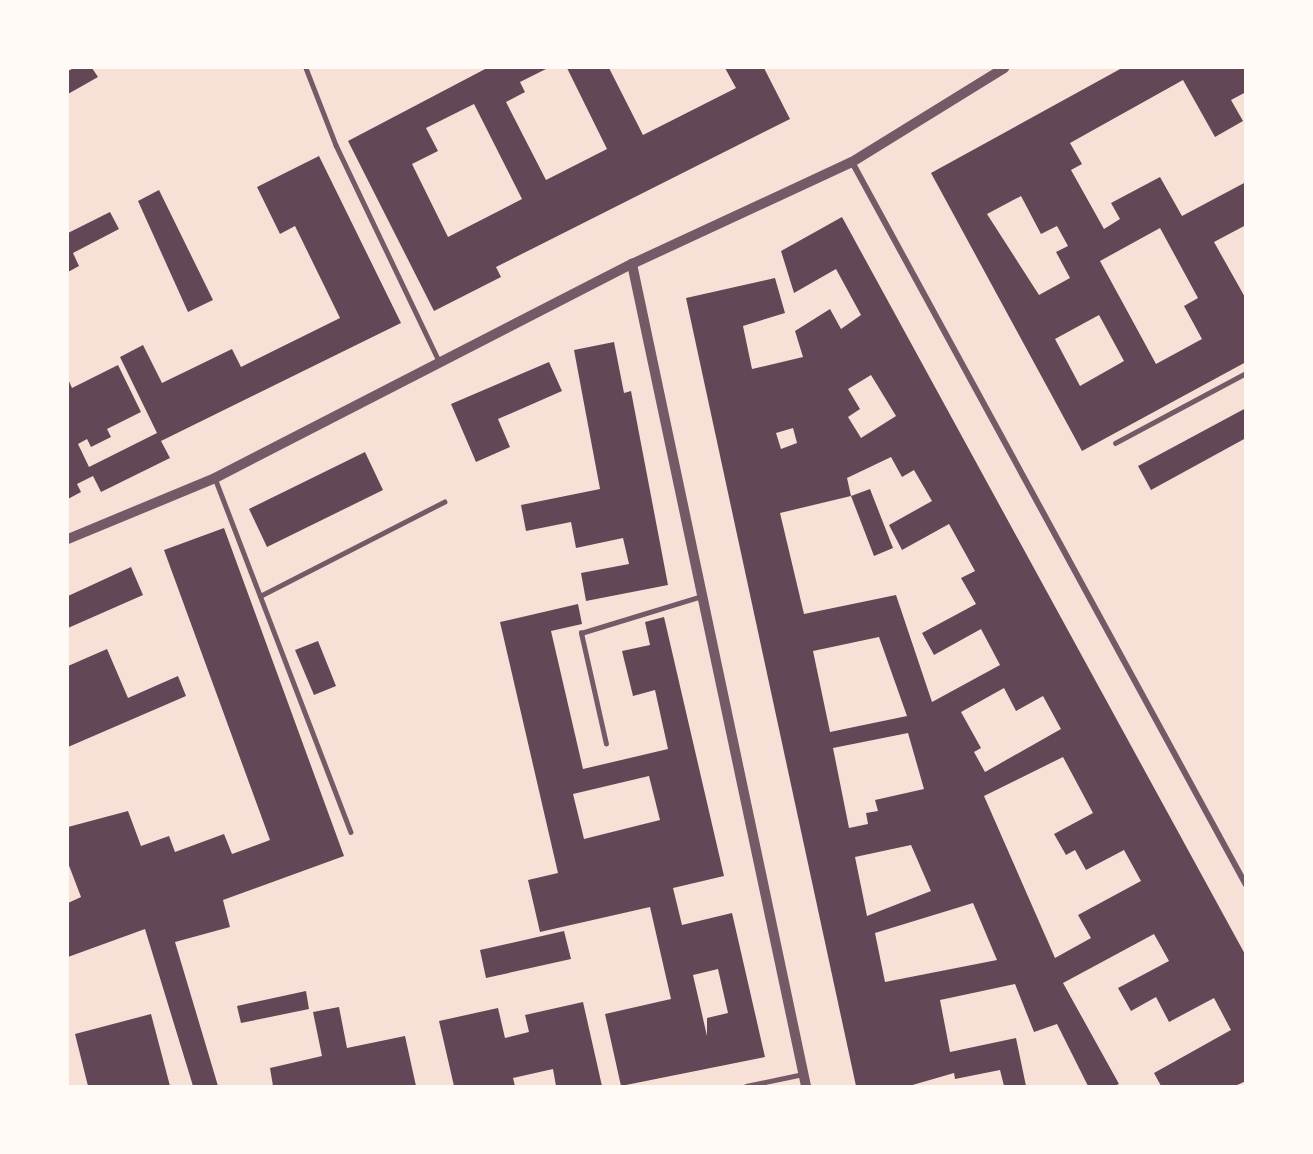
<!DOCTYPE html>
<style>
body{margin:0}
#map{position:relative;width:1313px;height:1154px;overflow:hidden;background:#f7e1d7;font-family:"Archivo Narrow",sans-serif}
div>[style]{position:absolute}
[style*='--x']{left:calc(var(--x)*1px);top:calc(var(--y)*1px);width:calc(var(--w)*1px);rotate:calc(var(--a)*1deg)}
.building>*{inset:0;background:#644757}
.service>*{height:4.5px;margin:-2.25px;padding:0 2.25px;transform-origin:2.25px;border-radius:2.25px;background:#755966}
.minor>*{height:6px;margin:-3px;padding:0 3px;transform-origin:3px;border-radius:3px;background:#755966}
.tertiary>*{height:10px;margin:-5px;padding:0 5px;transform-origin:5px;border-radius:5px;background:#755966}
span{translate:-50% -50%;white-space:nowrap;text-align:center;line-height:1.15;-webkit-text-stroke:5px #fffaf5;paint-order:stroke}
.frame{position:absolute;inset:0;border:69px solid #fffaf5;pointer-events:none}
</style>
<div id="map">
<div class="building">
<i style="clip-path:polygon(74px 68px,92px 68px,98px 77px,68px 94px,68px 71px)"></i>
<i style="clip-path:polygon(evenodd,487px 68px,548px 68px,520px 82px,525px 92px,506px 102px,546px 180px,607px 149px,567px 68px,609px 68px,643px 135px,736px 88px,725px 68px,764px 68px,790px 119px,496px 267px,501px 277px,434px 311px,348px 141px,487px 68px,474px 104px,522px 199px,448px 237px,412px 164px,438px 151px,426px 128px,474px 104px)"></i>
<i style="clip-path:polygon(evenodd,1122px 68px,1246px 68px,1246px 92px,1231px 100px,1243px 121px,1215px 137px,1183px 80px,1070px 143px,1082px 164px,1071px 170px,1104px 229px,1120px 219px,1111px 203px,1160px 177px,1182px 216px,1246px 182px,1246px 225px,1214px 242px,1246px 299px,1246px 362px,1082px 451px,931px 173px,1122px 68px,1021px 196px,1041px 234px,1057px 226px,1068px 246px,1056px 252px,1070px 278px,1039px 295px,987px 214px,1021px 196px,1122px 68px,1160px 228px,1198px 298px,1184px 306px,1202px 339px,1156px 364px,1100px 261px,1160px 228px,1122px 68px,1099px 315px,1124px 361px,1080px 386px,1055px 339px,1099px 315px)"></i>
<i style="clip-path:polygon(319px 156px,401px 323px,161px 441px,170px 458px,101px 492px,93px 476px,77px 484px,81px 492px,68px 499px,68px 379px,72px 388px,118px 365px,141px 412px,107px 429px,111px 437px,91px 447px,87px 439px,78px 444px,89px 467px,157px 433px,120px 357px,143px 345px,162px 383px,232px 349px,241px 367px,340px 318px,295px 226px,280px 234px,257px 187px)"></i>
<i style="clip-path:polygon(159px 190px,213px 300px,188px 312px,138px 201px)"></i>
<i style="clip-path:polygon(110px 212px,119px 229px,73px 253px,79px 266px,68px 272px,68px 233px)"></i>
<i style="clip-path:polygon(evenodd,842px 217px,1246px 956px,1246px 1081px,1235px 1086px,1161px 1086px,1154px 1073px,1231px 1030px,1214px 998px,1169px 1022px,1156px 997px,1131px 1011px,1118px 988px,1169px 961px,1154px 934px,1063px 983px,1119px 1084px,1114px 1086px,1088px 1086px,1057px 1024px,1034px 1032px,1015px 984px,940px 1000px,950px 1052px,1016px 1038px,1026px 1086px,1004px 1086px,1000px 1070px,955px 1079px,954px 1073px,909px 1086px,856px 1086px,686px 298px,775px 278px,785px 313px,743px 326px,752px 369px,803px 357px,795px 331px,830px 309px,841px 329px,861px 315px,836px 269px,794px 293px,781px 251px,842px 217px,871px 375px,896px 416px,861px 438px,848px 417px,860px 409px,848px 389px,871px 375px,842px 217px,793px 428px,797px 443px,781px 449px,776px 433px,793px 428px,842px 217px,891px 457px,902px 477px,914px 470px,932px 501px,889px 525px,902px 550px,949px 524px,975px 571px,961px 578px,976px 604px,922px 633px,934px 655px,981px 629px,1000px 665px,932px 702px,896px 595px,804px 614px,780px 513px,851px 496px,874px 556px,893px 548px,870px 489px,851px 496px,847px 478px,891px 457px,842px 217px,879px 637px,907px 716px,830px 732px,813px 651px,879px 637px,842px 217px,1004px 688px,1016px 711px,1043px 696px,1061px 729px,985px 772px,974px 752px,981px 748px,961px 712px,1004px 688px,842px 217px,908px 733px,924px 789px,875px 800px,878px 811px,866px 813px,868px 824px,849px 828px,833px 748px,908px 733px,842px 217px,1063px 757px,1093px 813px,1054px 834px,1066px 855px,1075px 850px,1086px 870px,1124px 850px,1141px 881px,1078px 915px,1091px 938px,1055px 958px,984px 796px,1063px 757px,842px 217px,911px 845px,931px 891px,867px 916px,855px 857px,911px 845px,842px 217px,973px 903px,997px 960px,885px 982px,875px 933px,973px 903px)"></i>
<i style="clip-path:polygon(614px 342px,624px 393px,631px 391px,668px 585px,586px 601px,581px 573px,629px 564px,623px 538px,576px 548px,571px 522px,526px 531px,521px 505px,600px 489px,574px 350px)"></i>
<i style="clip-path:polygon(549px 362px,562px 391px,498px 419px,510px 447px,476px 462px,451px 404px)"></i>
<i style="clip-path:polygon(1246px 408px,1246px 438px,1151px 490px,1138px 466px)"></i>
<i style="clip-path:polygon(365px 452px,383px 490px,267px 547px,249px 509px)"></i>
<i style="clip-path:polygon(224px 528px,344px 856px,223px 900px,230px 927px,175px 942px,218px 1086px,193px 1086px,145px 929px,68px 957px,68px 903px,81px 897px,68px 863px,68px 827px,128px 811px,141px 846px,169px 836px,175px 852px,224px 834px,232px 854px,270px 840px,164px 550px)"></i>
<i style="clip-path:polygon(131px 567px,143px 595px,68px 628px,68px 596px)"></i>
<i style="clip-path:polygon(evenodd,578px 604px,582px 624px,551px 631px,583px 769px,668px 749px,655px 690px,633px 696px,622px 651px,650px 645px,645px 622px,664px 617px,724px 876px,673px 888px,682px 925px,732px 913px,765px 1057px,621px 1086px,605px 1014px,671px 999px,650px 907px,540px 932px,528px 880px,558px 873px,500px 622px,578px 604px,649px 776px,660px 820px,584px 839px,573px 794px,649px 776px,578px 604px,718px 969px,728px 1013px,707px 1018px,707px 1036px,693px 975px,718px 969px)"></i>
<i style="clip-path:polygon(318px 641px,336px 686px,314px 695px,295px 650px)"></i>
<i style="clip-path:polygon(107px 649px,128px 698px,178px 676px,186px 696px,68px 747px,68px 666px)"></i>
<i style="clip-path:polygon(564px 931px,571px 959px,486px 978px,480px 950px)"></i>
<i style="clip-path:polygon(306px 991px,309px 1009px,241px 1023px,237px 1006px)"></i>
<i style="clip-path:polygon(583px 1002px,602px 1086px,556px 1086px,553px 1069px,513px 1078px,515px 1086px,454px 1086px,439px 1021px,498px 1008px,505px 1038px,529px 1032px,525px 1015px)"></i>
<i style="clip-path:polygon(339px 1007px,347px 1048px,405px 1036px,416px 1086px,273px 1086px,270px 1068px,322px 1056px,313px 1012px)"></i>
<i style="clip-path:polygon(151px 1014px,170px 1086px,88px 1086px,75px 1034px)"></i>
</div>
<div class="service">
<i style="--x:306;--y:68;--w:83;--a:68.7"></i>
<i style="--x:336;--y:145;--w:239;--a:64.5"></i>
<i style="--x:1115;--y:443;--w:149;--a:-28.1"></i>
<i style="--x:215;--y:478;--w:379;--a:69"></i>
<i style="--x:260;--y:596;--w:207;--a:-27.1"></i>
<i style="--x:606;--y:744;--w:114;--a:-102.7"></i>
<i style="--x:581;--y:633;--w:123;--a:-17"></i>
<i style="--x:746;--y:1086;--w:58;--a:-11.9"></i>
</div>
<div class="minor">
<i style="--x:852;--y:162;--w:823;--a:61.41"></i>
</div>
<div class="tertiary">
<i style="--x:632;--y:264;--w:840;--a:78.05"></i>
<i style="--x:68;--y:539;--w:159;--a:-22.5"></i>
<i style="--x:215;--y:478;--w:469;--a:-27.2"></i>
<i style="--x:632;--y:264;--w:242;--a:-24.9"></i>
<i style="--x:852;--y:162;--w:179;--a:-31.7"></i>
</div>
<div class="frame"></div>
</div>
